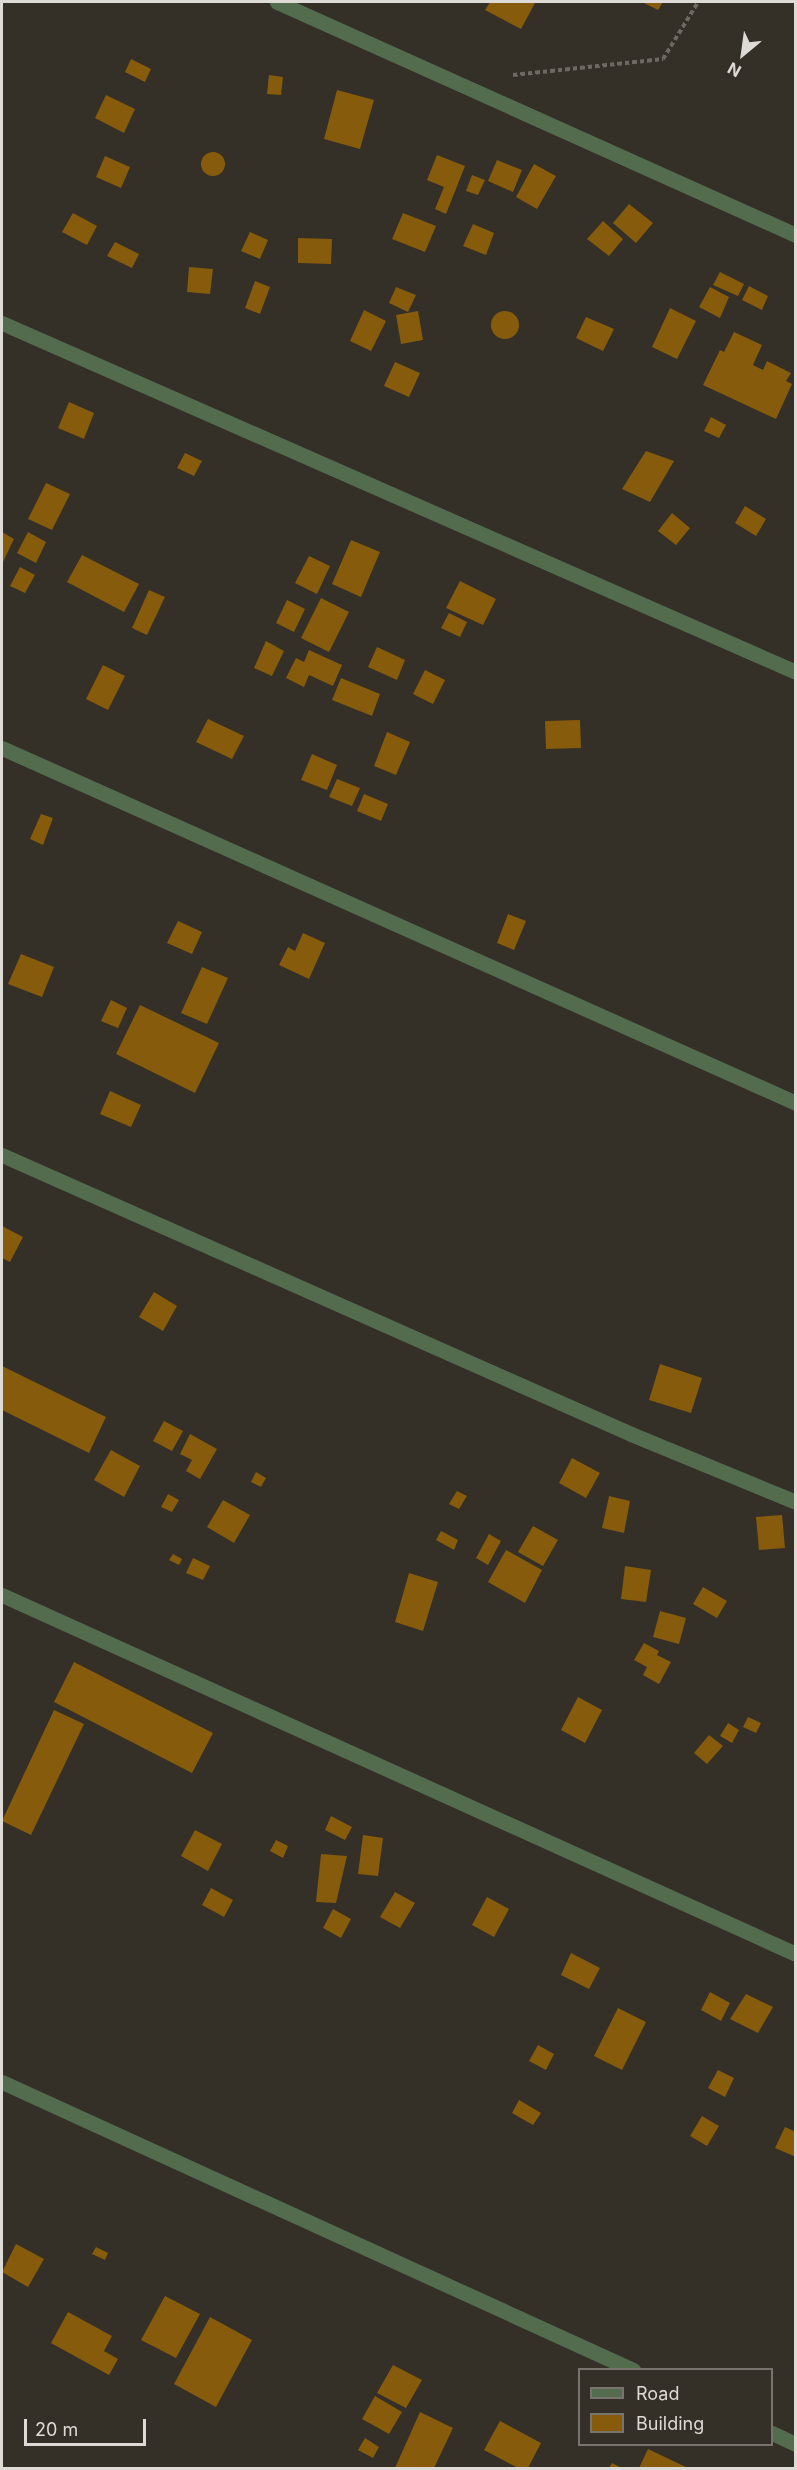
<!DOCTYPE html>
<style>
body{margin:0}
#map{position:relative;width:797px;height:2470px;overflow:hidden;background:#342f27;font-family:Inter,sans-serif}
div>[style]{position:absolute}
[style*='--x']{left:calc(var(--x)*1px);top:calc(var(--y)*1px);width:calc(var(--w)*1px);rotate:calc(var(--a)*1deg)}
.building>*{inset:0;background:#865b0b}
.round{border-radius:50%}
.path>*{height:4px;margin-top:-2px;transform-origin:0;background:repeating-linear-gradient(90deg,#6d6962 0 4.5px,transparent 0 7.5px)}
.minor>*{height:15px;margin:-7.5px;padding:0 7.5px;transform-origin:7.5px;border-radius:7.5px;background:#536c4d}
span{translate:-50% -50%;white-space:nowrap;text-align:center;line-height:1.15;-webkit-text-stroke:6px #342f27;paint-order:stroke}
.frame{position:absolute;inset:0;border:3px solid #dedad5;pointer-events:none}
.legend{position:absolute;left:578px;top:2368px;width:195px;height:78px;box-sizing:border-box;background:#342f27;border:2px solid #78736d;margin:0;padding:8px 10px;list-style:none;font-size:18px;color:#dedad5}
.legend li{display:flex;align-items:center;gap:12px;height:30px}
.legend b{width:30px;border:2px solid #78736d}
.north{position:absolute;left:713px;top:24px;width:60px;height:60px;-webkit-text-stroke:4px #342f27;paint-order:stroke;rotate:209deg;font-size:16px;font-weight:700;line-height:24px;text-align:center;color:#dedad5}
.north::after{content:'';display:block;margin:auto;width:21px;height:27px;background:#dedad5;clip-path:polygon(50% 0,100% 100%,50% 72%,0 100%)}
.scale{position:absolute;left:24px;top:2419px;width:122px;height:27px;box-sizing:border-box;border:3px solid #dedad5;border-top:0;padding-left:8px;font-size:18px;line-height:21px;white-space:nowrap;color:#dedad5;-webkit-text-stroke:4px #342f27;paint-order:stroke}
</style>
<div id="map">
<div class="building">
<i style="clip-path:polygon(490px 2px,532px 2px,535px 3px,521px 29px,485px 10px)"></i>
<i style="clip-path:polygon(642px 2px,663px 2px,658px 10px)"></i>
<i style="clip-path:polygon(131px 59px,151px 69px,145px 82px,125px 72px)"></i>
<i style="clip-path:polygon(269px 75px,283px 77px,281px 95px,267px 94px)"></i>
<i style="clip-path:polygon(337px 90px,374px 100px,360px 149px,324px 139px)"></i>
<i style="clip-path:polygon(106px 95px,135px 109px,124px 133px,95px 118px)"></i>
<i class="round" style="left:201px;top:152px;width:24px;height:24px"></i>
<i style="clip-path:polygon(437px 155px,465px 166px,446px 214px,435px 209px,444px 187px,427px 180px)"></i>
<i style="clip-path:polygon(105px 156px,130px 167px,121px 188px,96px 177px)"></i>
<i style="clip-path:polygon(497px 160px,522px 170px,513px 192px,488px 181px)"></i>
<i style="clip-path:polygon(534px 164px,556px 176px,537px 209px,516px 197px)"></i>
<i style="clip-path:polygon(472px 175px,485px 180px,478px 195px,466px 191px)"></i>
<i style="clip-path:polygon(629px 204px,653px 223px,636px 243px,613px 223px)"></i>
<i style="clip-path:polygon(73px 213px,97px 226px,87px 245px,62px 232px)"></i>
<i style="clip-path:polygon(403px 213px,436px 226px,425px 252px,392px 239px)"></i>
<i style="clip-path:polygon(603px 221px,623px 239px,609px 256px,587px 239px)"></i>
<i style="clip-path:polygon(473px 224px,494px 233px,486px 255px,463px 246px)"></i>
<i style="clip-path:polygon(250px 232px,268px 240px,260px 259px,241px 251px)"></i>
<i style="clip-path:polygon(298px 238px,332px 239px,331px 264px,298px 263px)"></i>
<i style="clip-path:polygon(115px 242px,139px 254px,132px 268px,107px 256px)"></i>
<i style="clip-path:polygon(189px 267px,213px 269px,210px 294px,187px 292px)"></i>
<i style="clip-path:polygon(720px 272px,744px 284px,738px 296px,713px 285px)"></i>
<i style="clip-path:polygon(255px 281px,270px 287px,260px 314px,245px 308px)"></i>
<i style="clip-path:polygon(749px 286px,768px 296px,762px 310px,742px 300px)"></i>
<i style="clip-path:polygon(396px 287px,416px 295px,408px 312px,389px 303px)"></i>
<i style="clip-path:polygon(710px 287px,729px 297px,720px 318px,699px 307px)"></i>
<i style="clip-path:polygon(670px 308px,696px 321px,677px 359px,652px 347px)"></i>
<i style="clip-path:polygon(364px 310px,386px 321px,371px 351px,350px 341px)"></i>
<i class="round" style="left:491px;top:311px;width:28px;height:28px"></i>
<i style="clip-path:polygon(418px 311px,423px 340px,401px 344px,396px 315px)"></i>
<i style="clip-path:polygon(586px 317px,614px 329px,603px 351px,576px 338px)"></i>
<i style="clip-path:polygon(734px 332px,762px 345px,753px 365px,763px 370px,767px 361px,791px 373px,786px 381px,792px 384px,776px 419px,703px 385px,720px 350px,724px 352px)"></i>
<i style="clip-path:polygon(395px 362px,420px 373px,409px 397px,384px 386px)"></i>
<i style="clip-path:polygon(69px 402px,94px 413px,84px 439px,58px 428px)"></i>
<i style="clip-path:polygon(711px 417px,726px 425px,719px 438px,704px 431px)"></i>
<i style="clip-path:polygon(646px 451px,674px 461px,650px 502px,622px 489px)"></i>
<i style="clip-path:polygon(185px 453px,202px 461px,194px 476px,177px 468px)"></i>
<i style="clip-path:polygon(46px 483px,70px 494px,52px 530px,28px 519px)"></i>
<i style="clip-path:polygon(745px 506px,766px 519px,756px 536px,735px 523px)"></i>
<i style="clip-path:polygon(672px 513px,690px 528px,676px 545px,658px 531px)"></i>
<i style="clip-path:polygon(2px 532px,14px 539px,2px 564px)"></i>
<i style="clip-path:polygon(28px 532px,46px 542px,36px 563px,17px 553px)"></i>
<i style="clip-path:polygon(351px 540px,380px 552px,361px 597px,332px 584px)"></i>
<i style="clip-path:polygon(82px 555px,139px 584px,124px 612px,67px 582px)"></i>
<i style="clip-path:polygon(309px 556px,330px 566px,317px 594px,295px 583px)"></i>
<i style="clip-path:polygon(20px 567px,35px 575px,25px 593px,10px 586px)"></i>
<i style="clip-path:polygon(460px 581px,496px 599px,483px 625px,446px 608px)"></i>
<i style="clip-path:polygon(149px 590px,165px 597px,147px 635px,132px 628px)"></i>
<i style="clip-path:polygon(321px 598px,349px 612px,329px 652px,301px 638px)"></i>
<i style="clip-path:polygon(287px 600px,305px 609px,294px 632px,276px 623px)"></i>
<i style="clip-path:polygon(449px 613px,467px 622px,460px 637px,441px 628px)"></i>
<i style="clip-path:polygon(266px 641px,284px 651px,272px 676px,254px 668px)"></i>
<i style="clip-path:polygon(377px 647px,405px 660px,397px 680px,368px 667px)"></i>
<i style="clip-path:polygon(309px 650px,342px 665px,333px 686px,309px 675px,304px 687px,286px 678px,296px 658px,304px 662px)"></i>
<i style="clip-path:polygon(103px 665px,125px 676px,108px 710px,86px 699px)"></i>
<i style="clip-path:polygon(425px 670px,445px 680px,433px 704px,413px 694px)"></i>
<i style="clip-path:polygon(341px 678px,380px 694px,372px 716px,332px 700px)"></i>
<i style="clip-path:polygon(208px 719px,244px 736px,232px 759px,196px 742px)"></i>
<i style="clip-path:polygon(580px 720px,581px 748px,546px 749px,545px 721px)"></i>
<i style="clip-path:polygon(387px 732px,410px 742px,396px 775px,374px 766px)"></i>
<i style="clip-path:polygon(312px 754px,337px 765px,327px 790px,301px 780px)"></i>
<i style="clip-path:polygon(337px 779px,360px 788px,352px 806px,329px 797px)"></i>
<i style="clip-path:polygon(364px 794px,388px 804px,381px 821px,357px 811px)"></i>
<i style="clip-path:polygon(41px 814px,53px 818px,43px 845px,30px 839px)"></i>
<i style="clip-path:polygon(508px 914px,526px 921px,514px 950px,497px 943px)"></i>
<i style="clip-path:polygon(178px 921px,202px 932px,192px 954px,167px 943px)"></i>
<i style="clip-path:polygon(303px 933px,325px 943px,309px 979px,279px 965px,288px 947px,295px 951px)"></i>
<i style="clip-path:polygon(21px 954px,54px 967px,42px 997px,8px 984px)"></i>
<i style="clip-path:polygon(202px 967px,228px 978px,207px 1024px,181px 1013px)"></i>
<i style="clip-path:polygon(111px 1000px,127px 1008px,118px 1028px,101px 1021px)"></i>
<i style="clip-path:polygon(140px 1005px,219px 1043px,195px 1093px,116px 1054px)"></i>
<i style="clip-path:polygon(110px 1091px,141px 1105px,131px 1127px,100px 1114px)"></i>
<i style="clip-path:polygon(2px 1226px,23px 1237px,10px 1262px,2px 1258px)"></i>
<i style="clip-path:polygon(154px 1292px,177px 1306px,163px 1331px,139px 1317px)"></i>
<i style="clip-path:polygon(660px 1364px,702px 1378px,691px 1413px,649px 1400px)"></i>
<i style="clip-path:polygon(2px 1366px,106px 1417px,89px 1453px,2px 1410px)"></i>
<i style="clip-path:polygon(164px 1421px,183px 1431px,172px 1451px,153px 1441px)"></i>
<i style="clip-path:polygon(190px 1434px,217px 1449px,200px 1479px,186px 1471px,192px 1460px,180px 1454px)"></i>
<i style="clip-path:polygon(111px 1450px,140px 1466px,124px 1497px,94px 1480px)"></i>
<i style="clip-path:polygon(572px 1458px,600px 1473px,586px 1498px,559px 1483px)"></i>
<i style="clip-path:polygon(256px 1472px,266px 1478px,261px 1487px,251px 1482px)"></i>
<i style="clip-path:polygon(457px 1491px,467px 1496px,459px 1509px,449px 1504px)"></i>
<i style="clip-path:polygon(168px 1494px,179px 1500px,172px 1512px,161px 1507px)"></i>
<i style="clip-path:polygon(609px 1496px,630px 1501px,624px 1533px,602px 1528px)"></i>
<i style="clip-path:polygon(223px 1500px,250px 1515px,234px 1543px,207px 1527px)"></i>
<i style="clip-path:polygon(782px 1515px,785px 1548px,759px 1550px,756px 1517px)"></i>
<i style="clip-path:polygon(533px 1526px,558px 1540px,543px 1566px,518px 1552px)"></i>
<i style="clip-path:polygon(441px 1531px,458px 1540px,454px 1550px,436px 1540px)"></i>
<i style="clip-path:polygon(489px 1534px,501px 1541px,488px 1565px,476px 1558px)"></i>
<i style="clip-path:polygon(506px 1550px,542px 1570px,525px 1603px,488px 1582px)"></i>
<i style="clip-path:polygon(173px 1554px,182px 1559px,179px 1565px,169px 1560px)"></i>
<i style="clip-path:polygon(193px 1558px,210px 1566px,203px 1580px,186px 1573px)"></i>
<i style="clip-path:polygon(625px 1566px,651px 1570px,646px 1602px,621px 1599px)"></i>
<i style="clip-path:polygon(409px 1573px,438px 1582px,423px 1631px,395px 1622px)"></i>
<i style="clip-path:polygon(703px 1587px,727px 1601px,717px 1618px,693px 1604px)"></i>
<i style="clip-path:polygon(660px 1611px,686px 1618px,679px 1644px,653px 1637px)"></i>
<i style="clip-path:polygon(644px 1643px,659px 1651px,657px 1655px,671px 1662px,659px 1684px,643px 1675px,647px 1667px,634px 1660px)"></i>
<i style="clip-path:polygon(74px 1662px,213px 1733px,192px 1773px,54px 1702px)"></i>
<i style="clip-path:polygon(578px 1697px,602px 1710px,585px 1743px,561px 1730px)"></i>
<i style="clip-path:polygon(54px 1710px,84px 1724px,31px 1835px,2px 1821px)"></i>
<i style="clip-path:polygon(748px 1717px,761px 1723px,756px 1733px,743px 1727px)"></i>
<i style="clip-path:polygon(728px 1723px,739px 1730px,732px 1743px,720px 1736px)"></i>
<i style="clip-path:polygon(709px 1735px,723px 1746px,707px 1764px,694px 1753px)"></i>
<i style="clip-path:polygon(331px 1816px,352px 1827px,345px 1840px,325px 1830px)"></i>
<i style="clip-path:polygon(195px 1830px,222px 1844px,208px 1871px,181px 1856px)"></i>
<i style="clip-path:polygon(363px 1835px,383px 1838px,378px 1876px,358px 1874px)"></i>
<i style="clip-path:polygon(276px 1840px,288px 1846px,283px 1858px,270px 1851px)"></i>
<i style="clip-path:polygon(321px 1854px,347px 1856px,336px 1903px,316px 1902px)"></i>
<i style="clip-path:polygon(211px 1888px,233px 1900px,224px 1917px,202px 1905px)"></i>
<i style="clip-path:polygon(395px 1892px,415px 1903px,400px 1928px,380px 1917px)"></i>
<i style="clip-path:polygon(487px 1897px,509px 1909px,494px 1937px,472px 1925px)"></i>
<i style="clip-path:polygon(333px 1909px,351px 1919px,341px 1938px,323px 1928px)"></i>
<i style="clip-path:polygon(571px 1953px,600px 1968px,589px 1989px,561px 1975px)"></i>
<i style="clip-path:polygon(710px 1992px,730px 2003px,721px 2021px,701px 2010px)"></i>
<i style="clip-path:polygon(746px 1994px,773px 2007px,758px 2033px,730px 2019px)"></i>
<i style="clip-path:polygon(618px 2008px,646px 2022px,622px 2070px,594px 2056px)"></i>
<i style="clip-path:polygon(538px 2045px,554px 2054px,546px 2070px,529px 2061px)"></i>
<i style="clip-path:polygon(718px 2070px,734px 2078px,725px 2097px,708px 2088px)"></i>
<i style="clip-path:polygon(519px 2100px,541px 2113px,533px 2125px,512px 2113px)"></i>
<i style="clip-path:polygon(702px 2116px,719px 2126px,707px 2146px,690px 2136px)"></i>
<i style="clip-path:polygon(785px 2127px,796px 2132px,796px 2157px,775px 2148px)"></i>
<i style="clip-path:polygon(16px 2244px,44px 2259px,28px 2287px,2px 2272px)"></i>
<i style="clip-path:polygon(96px 2247px,108px 2253px,105px 2260px,92px 2254px)"></i>
<i style="clip-path:polygon(165px 2296px,200px 2314px,176px 2358px,141px 2340px)"></i>
<i style="clip-path:polygon(68px 2312px,112px 2336px,104px 2351px,118px 2359px,109px 2375px,51px 2343px)"></i>
<i style="clip-path:polygon(210px 2317px,252px 2340px,216px 2407px,174px 2384px)"></i>
<i style="clip-path:polygon(393px 2365px,422px 2380px,406px 2408px,377px 2393px)"></i>
<i style="clip-path:polygon(375px 2396px,402px 2412px,389px 2434px,362px 2419px)"></i>
<i style="clip-path:polygon(420px 2412px,453px 2428px,434px 2468px,395px 2468px)"></i>
<i style="clip-path:polygon(500px 2421px,541px 2443px,528px 2468px,518px 2468px,484px 2450px)"></i>
<i style="clip-path:polygon(365px 2438px,379px 2447px,373px 2458px,358px 2450px)"></i>
<i style="clip-path:polygon(648px 2449px,688px 2468px,639px 2468px)"></i>
<i style="clip-path:polygon(612px 2463px,622px 2468px,609px 2468px)"></i>
</div>
<div class="path">
<i style="--x:513;--y:75;--w:151;--a:-6.1"></i>
<i style="--x:663;--y:59;--w:67;--a:-58.4"></i>
</div>
<div class="minor">
<i style="--x:277;--y:2;--w:569;--a:24.18"></i>
<i style="--x:2;--y:323;--w:867;--a:23.73"></i>
<i style="--x:2;--y:748;--w:870;--a:24.09"></i>
<i style="--x:2;--y:1155;--w:688;--a:23.92"></i>
<i style="--x:631;--y:1434;--w:178;--a:22.4"></i>
<i style="--x:2;--y:1595;--w:871;--a:24.33"></i>
<i style="--x:2;--y:2082;--w:694;--a:24.53"></i>
<i style="--x:772;--y:2433;--w:26;--a:25"></i>
</div>
<div class="frame"></div>
<ul class="legend">
<li><b style="height:8px;background:#536c4d"></b>Road</li>
<li><b style="height:16px;background:#865b0b"></b>Building</li>
</ul>
<div class="north">N</div>
<div class="scale">20 m</div>
</div>
